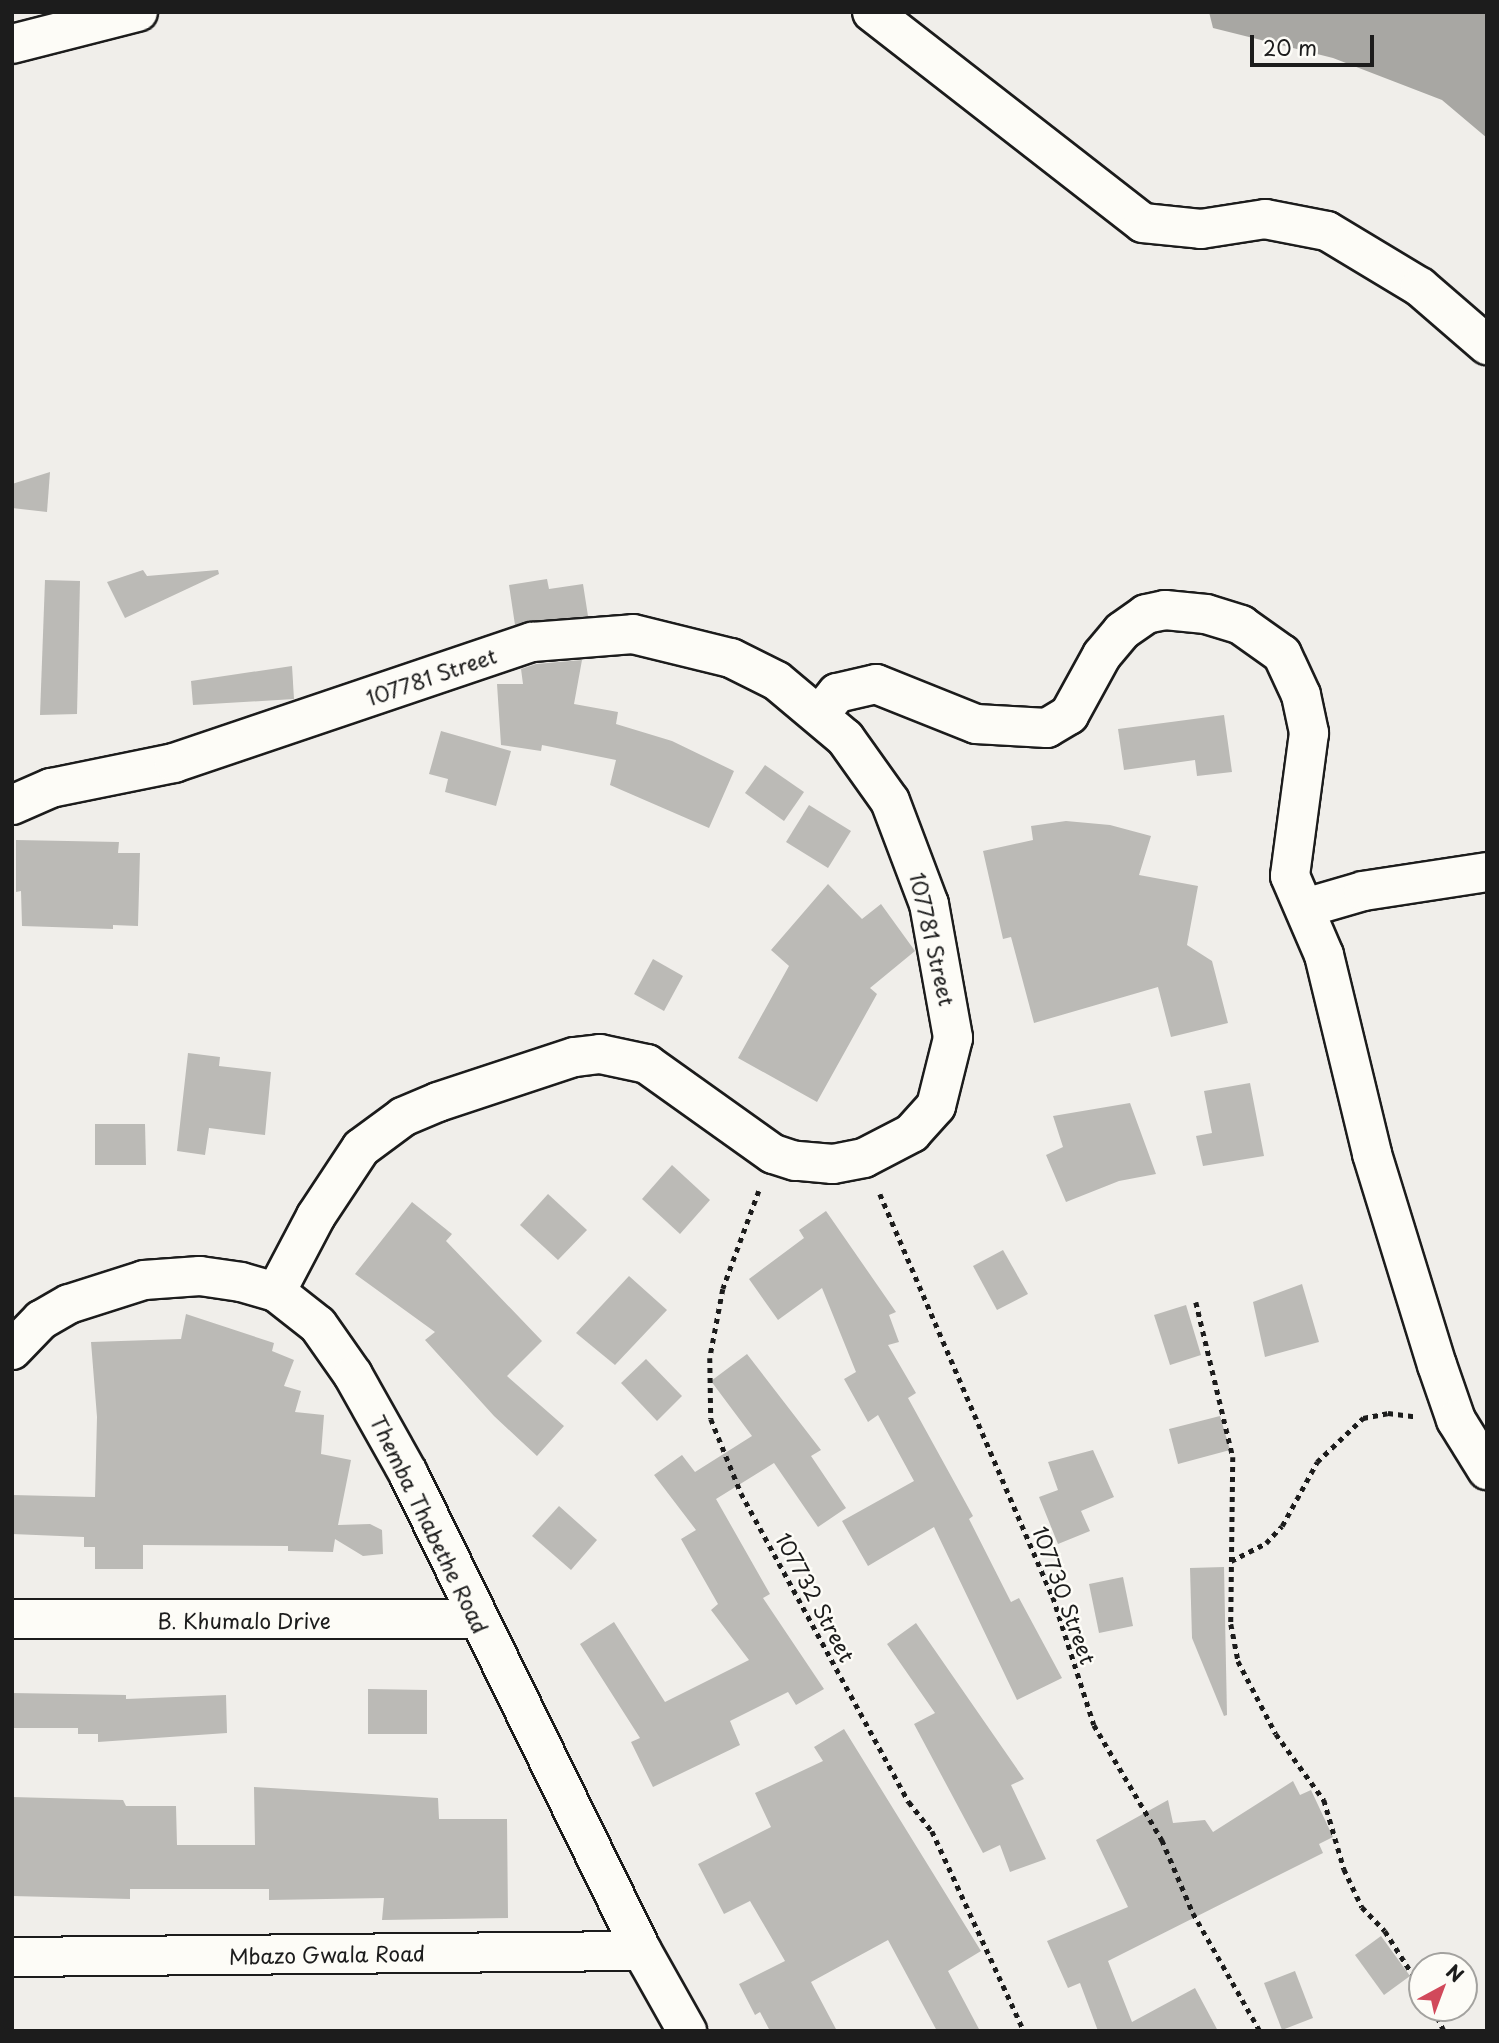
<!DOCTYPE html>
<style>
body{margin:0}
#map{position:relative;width:1499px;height:2043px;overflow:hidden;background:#f0eeea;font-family:"Playpen Sans",sans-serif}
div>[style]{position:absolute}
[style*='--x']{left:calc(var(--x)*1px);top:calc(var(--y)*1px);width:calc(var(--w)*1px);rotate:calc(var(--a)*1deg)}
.water>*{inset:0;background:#a8a7a3}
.building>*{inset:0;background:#bbbab6}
.path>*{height:4.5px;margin-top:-2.25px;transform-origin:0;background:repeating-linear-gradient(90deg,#1c1c1c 0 5px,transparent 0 10px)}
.roads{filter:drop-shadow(2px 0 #1c1c1c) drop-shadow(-2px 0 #1c1c1c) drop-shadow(0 2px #1c1c1c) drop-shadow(0 -2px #1c1c1c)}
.minor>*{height:38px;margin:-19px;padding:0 19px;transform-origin:19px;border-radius:19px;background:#fdfcf7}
span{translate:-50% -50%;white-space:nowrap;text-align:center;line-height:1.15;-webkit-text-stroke:5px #fdfcf7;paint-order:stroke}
.street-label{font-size:21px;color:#1c1c1c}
.frame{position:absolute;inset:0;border:14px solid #1c1c1c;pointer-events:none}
.north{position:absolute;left:1408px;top:1952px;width:70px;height:70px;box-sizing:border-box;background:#fdfcf7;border:2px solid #a3a29f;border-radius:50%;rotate:41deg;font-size:19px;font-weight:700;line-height:28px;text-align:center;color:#1c1c1c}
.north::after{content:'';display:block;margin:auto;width:24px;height:32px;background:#d1495b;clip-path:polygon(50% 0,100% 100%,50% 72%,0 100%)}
.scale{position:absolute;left:1250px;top:35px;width:124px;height:32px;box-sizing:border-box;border:4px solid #1c1c1c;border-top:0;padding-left:9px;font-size:21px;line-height:24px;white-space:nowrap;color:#1c1c1c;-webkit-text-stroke:5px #fdfcf7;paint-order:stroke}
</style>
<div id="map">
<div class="water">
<i style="clip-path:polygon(1209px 12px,1487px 12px,1487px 138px,1442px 100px,1333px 58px,1213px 28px)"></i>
</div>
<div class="building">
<i style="clip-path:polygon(50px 472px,47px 512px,12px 508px,12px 484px)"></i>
<i style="clip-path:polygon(143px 570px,147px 576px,218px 570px,219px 574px,125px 618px,107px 582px)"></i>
<i style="clip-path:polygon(547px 579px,549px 589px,583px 584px,588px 616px,515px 625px,509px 585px)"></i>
<i style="clip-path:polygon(45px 580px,80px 581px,77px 714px,40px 715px)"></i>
<i style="clip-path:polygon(582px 660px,574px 704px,618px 712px,616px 724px,672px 741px,734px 771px,709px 828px,610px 785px,616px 760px,542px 745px,541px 751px,501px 745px,497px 684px,523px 684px,521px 669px,536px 664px)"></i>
<i style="clip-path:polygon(292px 666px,294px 699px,193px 705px,191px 681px)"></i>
<i style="clip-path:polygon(1224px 715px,1232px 772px,1197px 776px,1195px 760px,1124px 770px,1118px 729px)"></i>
<i style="clip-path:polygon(441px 731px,511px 751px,496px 806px,445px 792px,448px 779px,429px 774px)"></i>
<i style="clip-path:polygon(765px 765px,804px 792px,784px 821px,745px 793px)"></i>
<i style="clip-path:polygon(809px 805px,851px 831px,828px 868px,786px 842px)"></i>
<i style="clip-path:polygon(1066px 821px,1110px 825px,1151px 836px,1139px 875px,1198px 886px,1187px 945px,1212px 961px,1228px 1023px,1171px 1037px,1158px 987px,1034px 1023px,1011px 937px,1003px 939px,983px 851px,1033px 840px,1031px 826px)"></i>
<i style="clip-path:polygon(16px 840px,119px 842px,118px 853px,140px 853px,138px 926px,113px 925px,113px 929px,22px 926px,21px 891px,16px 892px)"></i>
<i style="clip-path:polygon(828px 884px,862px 919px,881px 904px,915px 951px,870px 988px,877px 994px,817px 1102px,738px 1058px,789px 966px,771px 950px)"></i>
<i style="clip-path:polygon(653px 959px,683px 976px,664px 1011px,634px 994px)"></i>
<i style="clip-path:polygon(188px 1053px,220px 1057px,219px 1066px,271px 1072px,265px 1135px,209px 1128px,205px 1155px,177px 1151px)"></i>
<i style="clip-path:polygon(1250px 1083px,1264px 1156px,1203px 1166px,1196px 1136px,1212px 1133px,1204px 1091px)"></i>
<i style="clip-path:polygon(1130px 1103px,1156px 1174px,1119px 1181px,1066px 1202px,1046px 1155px,1063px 1147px,1053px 1116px)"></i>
<i style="clip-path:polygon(95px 1124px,145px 1124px,146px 1165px,95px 1165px)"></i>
<i style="clip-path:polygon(672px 1165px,710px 1200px,680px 1234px,642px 1199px)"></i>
<i style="clip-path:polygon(548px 1194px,587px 1230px,558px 1260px,520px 1225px)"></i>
<i style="clip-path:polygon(412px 1202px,452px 1234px,446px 1241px,542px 1341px,507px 1376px,564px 1426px,537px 1456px,494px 1416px,425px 1340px,435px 1332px,355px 1274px)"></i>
<i style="clip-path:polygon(826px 1211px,896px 1312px,889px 1315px,899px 1342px,888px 1345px,916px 1393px,908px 1398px,973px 1516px,969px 1519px,1011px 1602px,1019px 1598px,1062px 1678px,1017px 1700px,934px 1527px,868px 1566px,842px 1521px,914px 1481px,878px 1415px,868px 1422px,844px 1379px,856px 1372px,822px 1288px,778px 1320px,749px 1279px,804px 1238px,799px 1230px)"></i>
<i style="clip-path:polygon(1003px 1250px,1028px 1294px,997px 1310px,973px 1266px)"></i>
<i style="clip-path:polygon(629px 1276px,667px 1310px,615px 1365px,576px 1333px)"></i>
<i style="clip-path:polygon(1302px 1284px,1319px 1342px,1265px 1357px,1253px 1302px)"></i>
<i style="clip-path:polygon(1186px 1305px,1201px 1355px,1170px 1365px,1154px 1315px)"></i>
<i style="clip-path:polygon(186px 1314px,274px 1343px,272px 1351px,294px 1360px,284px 1386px,301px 1391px,295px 1412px,324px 1415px,321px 1454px,351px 1460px,338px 1525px,370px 1524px,382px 1530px,383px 1554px,363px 1556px,335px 1539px,333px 1552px,288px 1551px,288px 1546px,143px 1545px,143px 1569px,95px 1569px,95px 1547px,84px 1547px,84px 1537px,12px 1534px,12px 1495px,95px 1497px,97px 1417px,91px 1342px,181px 1339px)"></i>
<i style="clip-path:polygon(747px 1354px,821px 1450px,811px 1456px,846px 1508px,818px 1527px,774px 1463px,716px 1499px,770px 1594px,763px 1598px,824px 1689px,796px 1705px,788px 1692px,730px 1721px,740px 1745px,653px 1787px,631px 1742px,640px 1738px,580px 1644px,614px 1622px,665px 1702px,749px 1660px,711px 1610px,718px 1604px,681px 1539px,696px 1530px,654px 1475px,682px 1455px,695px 1472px,752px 1436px,711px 1381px)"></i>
<i style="clip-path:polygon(646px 1359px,682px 1396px,657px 1421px,621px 1383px)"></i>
<i style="clip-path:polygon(1220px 1416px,1230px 1450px,1178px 1464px,1169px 1429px)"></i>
<i style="clip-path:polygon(1093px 1450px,1114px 1497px,1081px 1511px,1090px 1531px,1058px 1544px,1039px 1497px,1058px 1490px,1048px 1462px)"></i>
<i style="clip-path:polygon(559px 1506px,597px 1540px,571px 1570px,532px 1536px)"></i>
<i style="clip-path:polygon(1224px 1567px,1227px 1715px,1224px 1716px,1192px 1638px,1190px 1568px)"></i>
<i style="clip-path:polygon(1123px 1577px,1133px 1626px,1099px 1633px,1089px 1584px)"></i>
<i style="clip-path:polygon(916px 1623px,1024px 1779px,1011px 1785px,1046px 1859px,1010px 1872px,1000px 1845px,983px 1853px,914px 1724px,935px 1713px,887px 1644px)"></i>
<i style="clip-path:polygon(368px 1689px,427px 1690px,427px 1734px,368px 1734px)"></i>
<i style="clip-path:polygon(12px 1693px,126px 1695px,126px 1699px,226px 1695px,227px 1733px,98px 1742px,98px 1734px,78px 1734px,78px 1728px,12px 1728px)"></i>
<i style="clip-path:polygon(844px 1729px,981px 1951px,948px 1971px,980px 2031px,937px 2031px,888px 1940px,811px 1982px,837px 2031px,770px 2031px,760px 2012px,755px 2015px,739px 1984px,785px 1961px,750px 1901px,724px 1914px,698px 1864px,771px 1827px,755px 1793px,823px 1761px,814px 1747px)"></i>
<i style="clip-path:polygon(1293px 1781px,1300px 1795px,1311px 1790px,1333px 1837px,1319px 1844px,1323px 1853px,1108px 1961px,1132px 2022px,1195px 1988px,1218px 2031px,1098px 2031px,1080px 1983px,1068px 1988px,1047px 1941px,1128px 1907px,1096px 1840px,1168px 1800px,1173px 1823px,1205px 1820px,1213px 1832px)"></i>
<i style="clip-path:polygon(254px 1787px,438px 1798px,439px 1819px,507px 1819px,508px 1918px,382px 1920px,384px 1898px,269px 1900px,269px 1889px,130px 1889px,130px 1899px,12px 1896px,12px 1797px,123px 1800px,126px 1806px,176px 1806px,177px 1845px,255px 1845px)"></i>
<i style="clip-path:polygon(1381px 1936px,1410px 1976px,1384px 1995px,1355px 1955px)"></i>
<i style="clip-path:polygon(1295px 1971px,1313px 2018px,1282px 2030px,1264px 1983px)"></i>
</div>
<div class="path">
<i style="--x:759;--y:1191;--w:104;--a:110.2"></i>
<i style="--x:723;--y:1289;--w:70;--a:100.7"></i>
<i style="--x:710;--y:1358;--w:61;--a:89.1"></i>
<i style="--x:711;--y:1419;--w:80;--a:67.9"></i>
<i style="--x:741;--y:1493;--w:352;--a:61.5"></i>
<i style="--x:909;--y:1802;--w:37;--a:52"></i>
<i style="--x:932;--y:1831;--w:220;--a:65.3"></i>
<i style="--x:880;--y:1194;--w:439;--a:66.8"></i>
<i style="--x:1053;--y:1597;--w:134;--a:72.2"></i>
<i style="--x:1094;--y:1725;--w:134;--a:59.4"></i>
<i style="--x:1162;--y:1840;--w:79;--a:67"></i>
<i style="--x:1193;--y:1913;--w:136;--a:60.4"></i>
<i style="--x:1196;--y:1302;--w:159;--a:76.6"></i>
<i style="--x:1233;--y:1457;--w:167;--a:90.7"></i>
<i style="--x:1231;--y:1624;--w:38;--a:79"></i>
<i style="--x:1238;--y:1661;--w:82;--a:62.5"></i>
<i style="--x:1276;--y:1734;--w:82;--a:54"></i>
<i style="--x:1324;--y:1800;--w:72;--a:73.8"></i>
<i style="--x:1344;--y:1869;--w:42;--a:64.7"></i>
<i style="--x:1362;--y:1907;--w:33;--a:46"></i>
<i style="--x:1385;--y:1931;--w:69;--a:57.5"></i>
<i style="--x:1231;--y:1561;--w:39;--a:-27"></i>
<i style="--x:1266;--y:1543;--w:23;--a:-47"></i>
<i style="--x:1282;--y:1526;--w:73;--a:-61.3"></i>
<i style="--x:1317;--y:1462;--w:64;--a:-43.7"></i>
<i style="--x:1363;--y:1418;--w:25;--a:-11"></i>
<i style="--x:1388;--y:1413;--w:26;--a:7"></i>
<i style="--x:1433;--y:2008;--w:25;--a:64"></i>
</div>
<div class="roads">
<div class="minor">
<i style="--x:872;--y:12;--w:343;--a:37.9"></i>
<i style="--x:1143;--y:223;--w:58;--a:5.9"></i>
<i style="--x:1201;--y:229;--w:65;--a:-8.9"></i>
<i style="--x:1265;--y:219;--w:63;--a:11"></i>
<i style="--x:1327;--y:231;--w:109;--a:31.1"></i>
<i style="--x:1420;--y:287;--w:89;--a:40.9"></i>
<i style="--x:12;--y:44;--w:130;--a:-14.3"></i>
<i style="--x:820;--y:714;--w:27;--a:-51"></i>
<i style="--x:837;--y:693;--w:40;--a:-13"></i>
<i style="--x:876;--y:684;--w:108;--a:21.8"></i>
<i style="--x:976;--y:724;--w:71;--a:3.2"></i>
<i style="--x:1047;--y:728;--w:26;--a:-31"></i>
<i style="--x:1069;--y:715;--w:68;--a:-61.2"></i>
<i style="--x:1102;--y:655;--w:31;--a:-50"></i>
<i style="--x:1122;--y:631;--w:29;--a:-35"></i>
<i style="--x:1146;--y:614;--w:19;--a:-12"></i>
<i style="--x:1165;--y:610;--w:41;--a:5.6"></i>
<i style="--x:1206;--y:614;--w:37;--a:17"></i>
<i style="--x:1241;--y:625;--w:50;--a:35.3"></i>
<i style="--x:1282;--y:654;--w:45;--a:65.1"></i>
<i style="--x:1301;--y:695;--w:39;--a:78"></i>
<i style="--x:1309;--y:733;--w:144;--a:97.6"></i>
<i style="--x:1290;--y:876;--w:86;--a:66.7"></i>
<i style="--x:1324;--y:955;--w:205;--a:76.4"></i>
<i style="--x:1372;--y:1154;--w:221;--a:72.9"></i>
<i style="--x:1437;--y:1365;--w:58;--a:70.9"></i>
<i style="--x:1456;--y:1420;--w:59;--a:58.2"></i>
<i style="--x:12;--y:805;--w:43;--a:-23.6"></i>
<i style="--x:51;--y:788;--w:126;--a:-11.5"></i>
<i style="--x:174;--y:763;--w:378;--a:-18.7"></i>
<i style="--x:532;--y:642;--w:101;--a:-4.5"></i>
<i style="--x:633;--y:634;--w:101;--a:13.8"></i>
<i style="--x:731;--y:658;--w:51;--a:26.6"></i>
<i style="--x:777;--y:681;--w:89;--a:40"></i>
<i style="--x:845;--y:738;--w:77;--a:54.5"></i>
<i style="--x:890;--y:801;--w:110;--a:69.3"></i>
<i style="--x:929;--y:904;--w:136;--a:79.8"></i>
<i style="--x:953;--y:1038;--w:70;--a:104"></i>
<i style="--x:936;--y:1106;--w:36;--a:132"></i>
<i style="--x:912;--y:1133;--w:54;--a:152.5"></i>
<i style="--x:864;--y:1158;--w:32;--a:169"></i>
<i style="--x:833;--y:1164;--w:38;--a:-175"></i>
<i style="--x:795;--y:1161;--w:23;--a:-162"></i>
<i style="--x:773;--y:1154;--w:155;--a:-144.5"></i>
<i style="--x:647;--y:1064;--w:48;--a:-168"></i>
<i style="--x:600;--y:1054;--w:26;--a:173"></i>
<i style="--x:574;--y:1057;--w:143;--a:161.7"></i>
<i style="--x:438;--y:1102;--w:38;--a:157"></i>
<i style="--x:403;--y:1117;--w:52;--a:143.6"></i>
<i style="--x:361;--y:1148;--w:82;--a:123.5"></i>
<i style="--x:316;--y:1216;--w:86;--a:117.8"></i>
<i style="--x:1305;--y:908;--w:60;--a:-16.3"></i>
<i style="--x:1363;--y:891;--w:125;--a:-8.7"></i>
<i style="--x:12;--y:1350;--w:42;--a:-46"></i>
<i style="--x:41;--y:1320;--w:32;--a:-30"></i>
<i style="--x:69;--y:1304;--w:79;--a:-17.7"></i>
<i style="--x:144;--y:1280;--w:56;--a:-4.1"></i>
<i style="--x:200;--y:1276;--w:41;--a:8.3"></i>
<i style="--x:241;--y:1282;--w:36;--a:16"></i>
<i style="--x:276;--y:1292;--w:53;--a:38.2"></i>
<i style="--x:318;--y:1325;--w:61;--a:55"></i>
<i style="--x:353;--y:1375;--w:112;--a:60.7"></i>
<i style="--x:408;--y:1473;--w:532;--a:63.92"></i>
<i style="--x:642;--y:1951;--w:92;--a:60.6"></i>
<i style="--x:12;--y:1619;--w:465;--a:0"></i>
<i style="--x:12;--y:1957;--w:630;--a:-0.55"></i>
</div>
</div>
<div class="street-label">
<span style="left:431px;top:676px;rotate:-19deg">107781 Street</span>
<span style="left:933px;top:939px;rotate:77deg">107781 Street</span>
<span style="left:430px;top:1524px;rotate:64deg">Themba Thabethe Road</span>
<span style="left:1065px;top:1595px;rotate:70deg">107730 Street</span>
<span style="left:816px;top:1597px;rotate:62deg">107732 Street</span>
<span style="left:244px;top:1620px">B. Khumalo Drive</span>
<span style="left:327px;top:1954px;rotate:-1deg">Mbazo Gwala Road</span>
</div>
<div class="frame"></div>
<div class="north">N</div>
<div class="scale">20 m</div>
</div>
